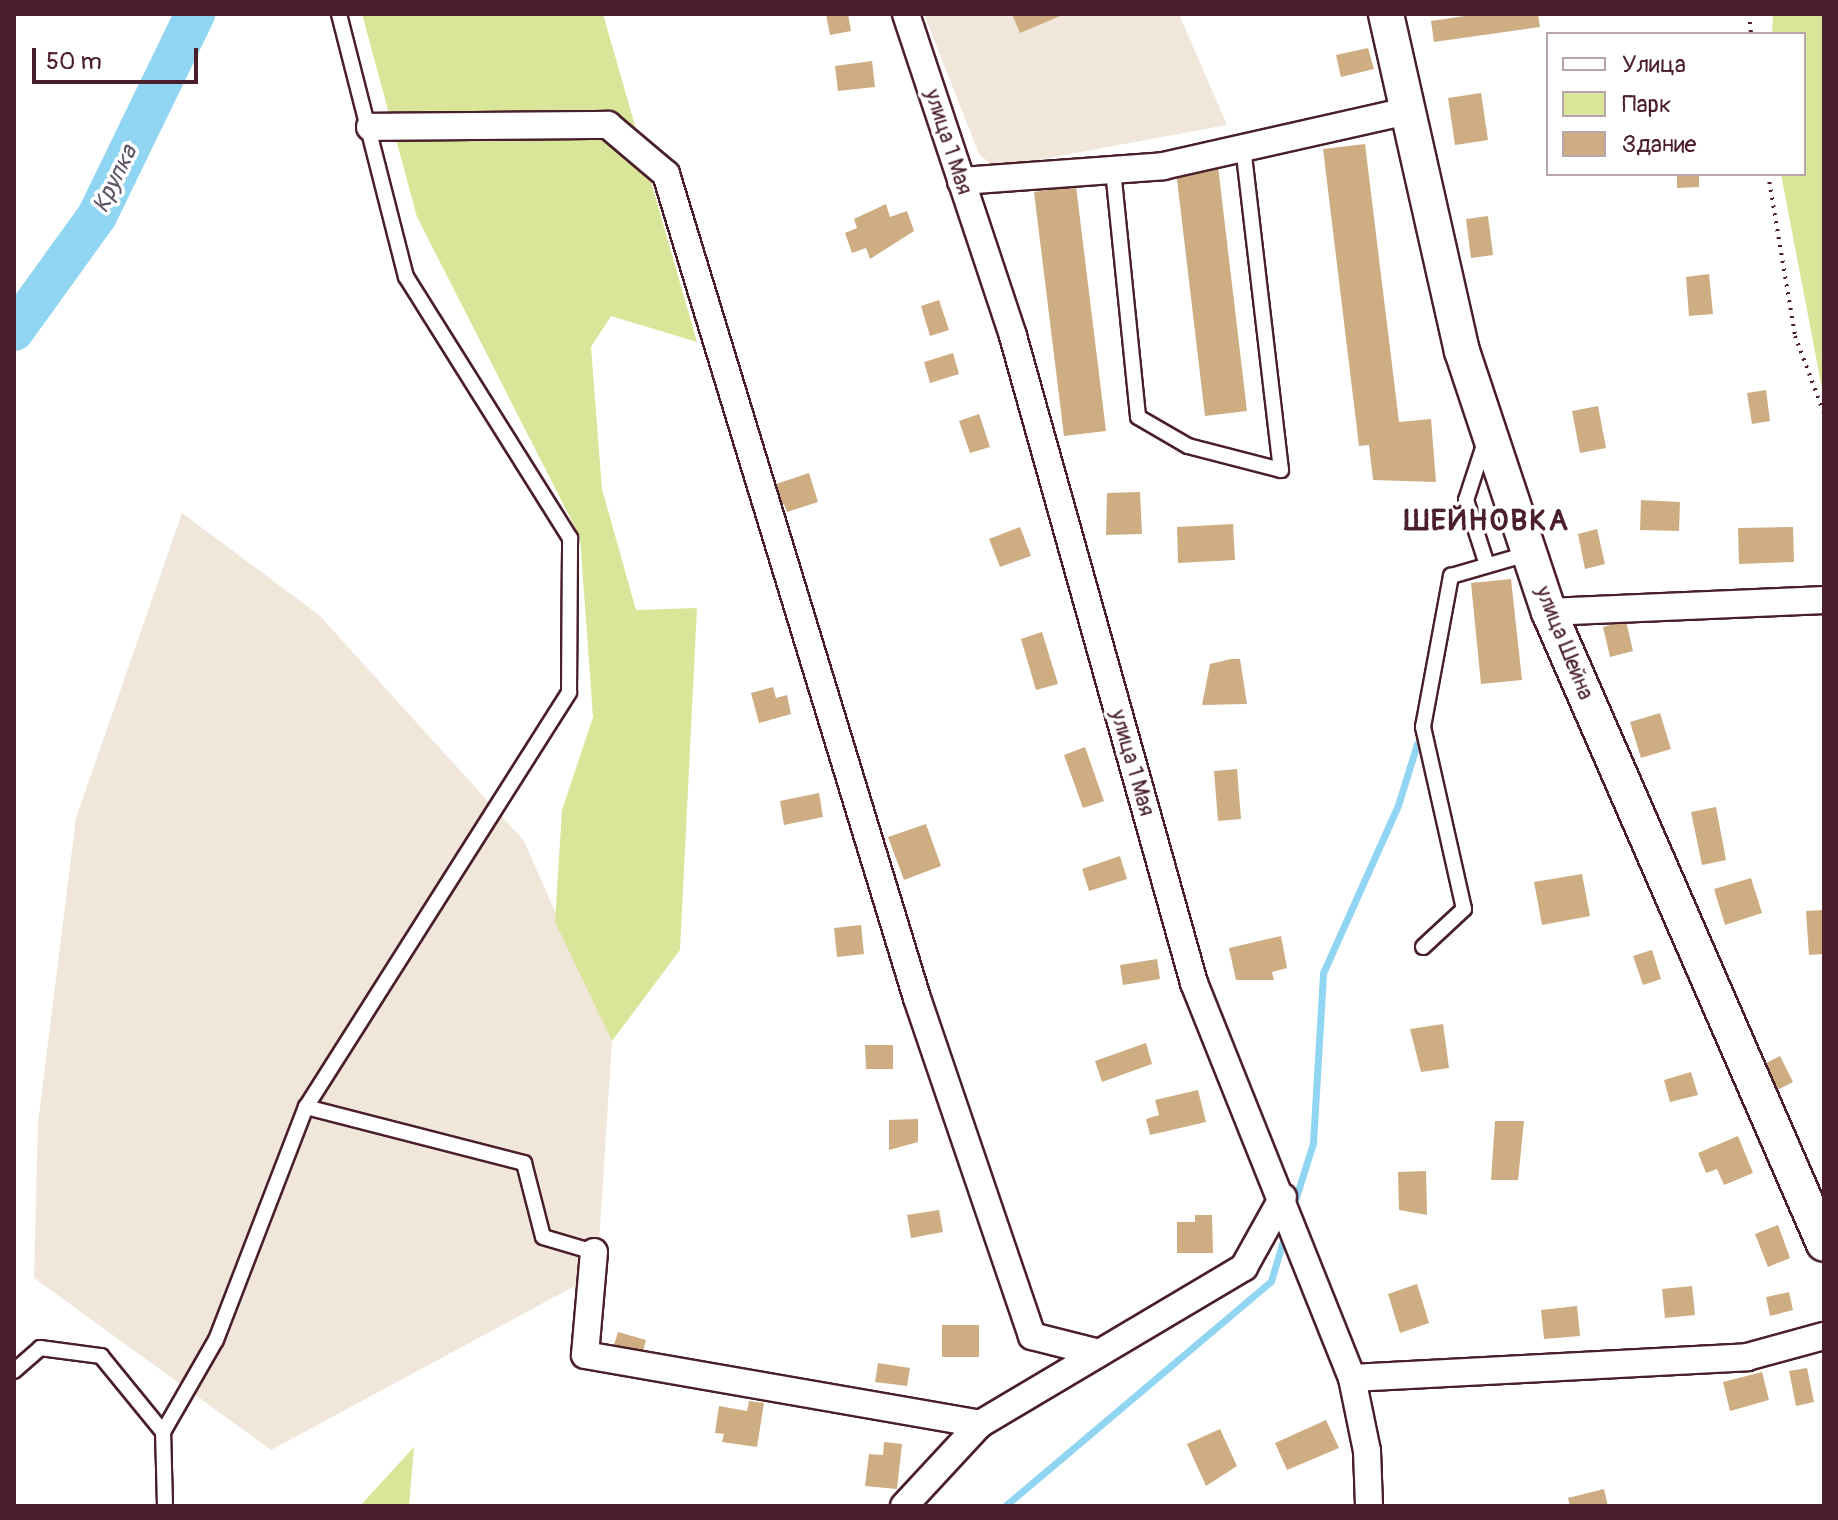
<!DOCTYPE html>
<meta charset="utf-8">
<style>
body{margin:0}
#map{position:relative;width:1838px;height:1520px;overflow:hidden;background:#fff;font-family:Pangolin,sans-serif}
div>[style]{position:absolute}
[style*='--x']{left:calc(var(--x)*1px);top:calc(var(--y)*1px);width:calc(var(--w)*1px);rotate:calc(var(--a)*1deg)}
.built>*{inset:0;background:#f1e6da}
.green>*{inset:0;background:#d9e699}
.stream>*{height:7px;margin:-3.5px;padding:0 3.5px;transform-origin:3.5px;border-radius:3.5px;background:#90d5f2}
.river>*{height:40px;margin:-20px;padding:0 20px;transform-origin:20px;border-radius:20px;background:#90d5f2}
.building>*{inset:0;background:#cfad82}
.path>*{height:4px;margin-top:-2px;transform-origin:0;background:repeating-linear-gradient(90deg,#4a1f2b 0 2px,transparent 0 8px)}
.roads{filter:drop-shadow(2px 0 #4a1f2b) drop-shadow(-2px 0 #4a1f2b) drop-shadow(0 2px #4a1f2b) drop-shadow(0 -2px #4a1f2b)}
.service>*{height:14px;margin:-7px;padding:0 7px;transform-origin:7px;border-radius:7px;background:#fff}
.minor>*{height:26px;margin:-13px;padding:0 13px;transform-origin:13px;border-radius:13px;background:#fff}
.tertiary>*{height:34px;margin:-17px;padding:0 17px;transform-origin:17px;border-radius:17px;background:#fff}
span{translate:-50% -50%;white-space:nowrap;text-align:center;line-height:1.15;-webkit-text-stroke:7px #fff;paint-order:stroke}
.street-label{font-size:22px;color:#4a1f2b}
.water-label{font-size:24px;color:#5f5667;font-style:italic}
.district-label{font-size:30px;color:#4a1f2b;font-weight:700;letter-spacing:2px}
.frame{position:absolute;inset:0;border:16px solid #4a1f2b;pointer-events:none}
.legend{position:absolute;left:1546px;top:32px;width:260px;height:144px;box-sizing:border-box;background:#fff;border:2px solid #b7a5aa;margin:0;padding:10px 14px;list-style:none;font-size:24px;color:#4a1f2b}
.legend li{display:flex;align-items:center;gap:16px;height:40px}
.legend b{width:40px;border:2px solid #b7a5aa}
.scale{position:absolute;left:32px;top:48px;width:166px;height:36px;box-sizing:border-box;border:4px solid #4a1f2b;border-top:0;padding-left:10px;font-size:24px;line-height:28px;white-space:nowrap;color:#4a1f2b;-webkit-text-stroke:6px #fff;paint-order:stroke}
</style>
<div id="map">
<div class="built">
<i style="clip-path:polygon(924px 14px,1179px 14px,1227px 125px,995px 168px,979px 154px)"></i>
<i style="clip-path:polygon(182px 513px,319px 615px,524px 841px,612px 1041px,597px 1274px,271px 1450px,34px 1278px,38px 1123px,76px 818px)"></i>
</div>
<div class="green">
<i style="clip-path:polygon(362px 14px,603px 14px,697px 342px,611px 316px,591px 347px,602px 489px,636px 610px,697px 608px,680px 950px,612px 1041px,555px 922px,562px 810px,593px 717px,580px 537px,417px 217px)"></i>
<i style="clip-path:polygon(1824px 14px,1824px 399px,1781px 174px,1804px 174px,1804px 34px,1772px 34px,1773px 16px)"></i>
<i style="clip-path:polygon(414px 1447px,409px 1506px,360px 1506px)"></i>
</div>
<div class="stream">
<i style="--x:1293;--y:1207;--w:67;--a:-72.6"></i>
<i style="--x:1313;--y:1143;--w:170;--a:-86.6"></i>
<i style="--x:1323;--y:973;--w:184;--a:-65.9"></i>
<i style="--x:1398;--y:805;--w:64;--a:-72.7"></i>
<i style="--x:1005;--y:1506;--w:348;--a:-40.2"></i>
<i style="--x:1271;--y:1281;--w:49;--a:-73.4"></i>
</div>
<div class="river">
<i style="--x:14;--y:331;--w:142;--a:-54.2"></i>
<i style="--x:97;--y:216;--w:225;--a:-64.1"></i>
</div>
<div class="building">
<i style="clip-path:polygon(826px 14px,848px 14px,851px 31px,830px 35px)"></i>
<i style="clip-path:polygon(1012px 14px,1065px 14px,1020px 33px)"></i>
<i style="clip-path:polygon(1478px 14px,1538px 14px,1540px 27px,1434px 42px,1431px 21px)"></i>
<i style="clip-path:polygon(1368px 48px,1374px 69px,1341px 77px,1336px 55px)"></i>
<i style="clip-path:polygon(872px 61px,875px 87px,838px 91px,835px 66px)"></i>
<i style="clip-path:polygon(1481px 93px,1488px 140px,1455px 145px,1448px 98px)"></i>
<i style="clip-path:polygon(1365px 144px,1399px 422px,1431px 419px,1436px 482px,1373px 480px,1369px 445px,1359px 446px,1323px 149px)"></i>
<i style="clip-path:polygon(1218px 166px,1247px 411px,1205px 416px,1176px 171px)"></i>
<i style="clip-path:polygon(1677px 174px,1699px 174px,1699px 187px,1677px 188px)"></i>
<i style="clip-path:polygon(1076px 186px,1106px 431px,1064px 436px,1034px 192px)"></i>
<i style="clip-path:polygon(886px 204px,890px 217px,907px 211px,914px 231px,870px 259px,866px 248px,852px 253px,845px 233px,857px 228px,854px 219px)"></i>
<i style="clip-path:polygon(1488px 216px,1493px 255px,1471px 258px,1466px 219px)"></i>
<i style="clip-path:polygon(1709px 274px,1713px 314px,1689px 316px,1686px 277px)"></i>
<i style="clip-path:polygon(939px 300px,949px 330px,930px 336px,921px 306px)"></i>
<i style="clip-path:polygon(953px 353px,959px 374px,930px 383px,924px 362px)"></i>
<i style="clip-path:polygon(1766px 390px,1770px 421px,1752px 424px,1747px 393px)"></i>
<i style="clip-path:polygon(1598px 406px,1606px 448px,1580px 453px,1572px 411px)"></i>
<i style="clip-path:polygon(979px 414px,990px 447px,970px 453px,959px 421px)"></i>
<i style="clip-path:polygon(809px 473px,818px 502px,787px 512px,784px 504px,770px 508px,764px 488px)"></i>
<i style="clip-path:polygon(1140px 492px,1142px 534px,1106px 535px,1107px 493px)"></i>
<i style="clip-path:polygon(1641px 500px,1680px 502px,1679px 531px,1640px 530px)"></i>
<i style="clip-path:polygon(1233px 524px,1235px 560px,1178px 563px,1177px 527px)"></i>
<i style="clip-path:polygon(1020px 527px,1031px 556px,1000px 567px,989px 539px)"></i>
<i style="clip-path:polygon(1793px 527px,1794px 562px,1739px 564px,1738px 528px)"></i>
<i style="clip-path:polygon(1597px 529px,1605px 564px,1585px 569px,1578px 534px)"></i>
<i style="clip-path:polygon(1511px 579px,1522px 680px,1481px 684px,1471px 583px)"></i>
<i style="clip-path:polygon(1626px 621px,1633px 651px,1610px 657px,1603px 627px)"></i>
<i style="clip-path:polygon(1042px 632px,1058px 684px,1036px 690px,1021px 639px)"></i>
<i style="clip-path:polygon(1231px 659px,1240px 659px,1247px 704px,1202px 705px,1210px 664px)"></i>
<i style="clip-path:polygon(773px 687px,776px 698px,787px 695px,791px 714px,759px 723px,751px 693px)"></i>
<i style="clip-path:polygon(1660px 713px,1671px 749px,1641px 758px,1630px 722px)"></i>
<i style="clip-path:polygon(1085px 747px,1104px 801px,1083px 808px,1064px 755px)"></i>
<i style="clip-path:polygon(1237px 769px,1241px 819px,1218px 821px,1214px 771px)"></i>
<i style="clip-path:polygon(819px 793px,823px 817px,784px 825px,780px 801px)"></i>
<i style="clip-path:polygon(1716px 807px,1726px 860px,1702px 865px,1691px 812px)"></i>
<i style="clip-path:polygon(926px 824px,941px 866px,904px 880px,888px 837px)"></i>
<i style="clip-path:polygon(1120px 856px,1127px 879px,1089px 891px,1082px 869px)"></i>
<i style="clip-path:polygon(1582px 874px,1590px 916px,1542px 925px,1534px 882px)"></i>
<i style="clip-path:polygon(1751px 878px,1762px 913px,1725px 925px,1714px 889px)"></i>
<i style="clip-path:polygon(1824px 910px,1824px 954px,1809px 955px,1806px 911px)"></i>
<i style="clip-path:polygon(861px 925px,864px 954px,837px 957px,834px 928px)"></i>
<i style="clip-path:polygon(1281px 936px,1287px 968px,1272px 972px,1274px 980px,1236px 980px,1229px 948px)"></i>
<i style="clip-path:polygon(1652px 950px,1661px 979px,1643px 985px,1633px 956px)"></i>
<i style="clip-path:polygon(1157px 959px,1160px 979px,1123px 985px,1120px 965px)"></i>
<i style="clip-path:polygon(1443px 1024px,1449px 1068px,1421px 1072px,1410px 1029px)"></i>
<i style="clip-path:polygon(1146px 1043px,1152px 1064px,1102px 1082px,1095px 1061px)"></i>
<i style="clip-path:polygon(865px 1045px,893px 1045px,893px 1069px,866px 1069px)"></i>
<i style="clip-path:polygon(1780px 1056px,1793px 1082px,1775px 1091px,1762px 1065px)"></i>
<i style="clip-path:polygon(1691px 1072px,1698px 1095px,1670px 1102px,1664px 1080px)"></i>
<i style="clip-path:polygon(1198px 1090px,1206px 1122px,1150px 1135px,1146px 1119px,1159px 1115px,1155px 1100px)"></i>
<i style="clip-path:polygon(918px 1119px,918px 1142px,889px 1150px,889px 1120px)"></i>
<i style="clip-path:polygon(1495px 1121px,1524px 1121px,1518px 1180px,1491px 1180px)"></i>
<i style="clip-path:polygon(1738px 1136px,1753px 1173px,1724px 1185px,1717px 1169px,1706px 1173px,1698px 1153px)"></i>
<i style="clip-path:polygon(1426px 1171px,1427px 1215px,1399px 1210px,1398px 1172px)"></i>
<i style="clip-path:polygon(939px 1210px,943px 1232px,911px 1238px,907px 1215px)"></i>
<i style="clip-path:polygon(1195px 1215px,1212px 1215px,1213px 1253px,1177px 1253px,1177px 1222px,1195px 1222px)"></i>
<i style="clip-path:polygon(1778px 1225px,1790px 1258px,1768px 1267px,1755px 1234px)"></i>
<i style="clip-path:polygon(1417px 1284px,1429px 1323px,1400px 1333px,1388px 1294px)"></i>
<i style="clip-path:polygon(1692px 1286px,1695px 1315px,1665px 1318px,1662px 1289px)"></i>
<i style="clip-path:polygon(1789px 1292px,1793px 1310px,1770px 1316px,1766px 1297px)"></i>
<i style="clip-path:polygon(1577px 1306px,1580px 1336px,1544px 1339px,1541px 1310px)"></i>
<i style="clip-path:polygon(942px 1325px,979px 1325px,979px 1357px,942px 1357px)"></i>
<i style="clip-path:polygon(618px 1332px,646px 1340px,641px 1359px,612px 1351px)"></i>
<i style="clip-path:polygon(878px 1363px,910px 1368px,907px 1386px,875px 1382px)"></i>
<i style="clip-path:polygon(1807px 1368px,1814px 1402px,1796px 1406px,1789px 1371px)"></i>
<i style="clip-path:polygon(1762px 1372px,1769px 1400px,1730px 1411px,1723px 1382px)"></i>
<i style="clip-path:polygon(749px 1401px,764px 1403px,757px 1447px,722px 1442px,724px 1434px,715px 1433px,719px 1406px,747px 1411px)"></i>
<i style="clip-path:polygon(1326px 1420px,1339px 1448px,1287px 1470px,1275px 1443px)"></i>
<i style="clip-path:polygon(1220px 1429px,1237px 1466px,1206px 1486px,1187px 1444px)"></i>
<i style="clip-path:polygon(884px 1442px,902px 1444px,897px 1489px,865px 1486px,869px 1454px,883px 1455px)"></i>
<i style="clip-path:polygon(1604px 1489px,1608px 1506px,1570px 1506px,1568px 1498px)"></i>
</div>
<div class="path">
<i style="--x:1749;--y:14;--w:20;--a:84"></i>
<i style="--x:1768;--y:174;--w:164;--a:80.5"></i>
<i style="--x:1795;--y:336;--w:82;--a:69.4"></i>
</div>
<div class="roads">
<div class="service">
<i style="--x:1113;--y:170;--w:248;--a:84.2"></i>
<i style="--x:1138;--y:417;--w:58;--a:30.1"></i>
<i style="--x:1188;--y:446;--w:96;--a:14.5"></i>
<i style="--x:1281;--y:470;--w:324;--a:-96.7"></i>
<i style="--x:1485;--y:442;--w:61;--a:108.1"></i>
<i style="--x:1466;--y:500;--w:68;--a:72.1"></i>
<i style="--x:1423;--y:947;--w:56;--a:-42.8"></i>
<i style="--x:1464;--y:909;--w:187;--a:-102.7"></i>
<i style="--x:1423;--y:727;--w:154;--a:-79.5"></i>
<i style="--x:1451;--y:576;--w:82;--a:-16.2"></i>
<i style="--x:306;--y:1107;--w:225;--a:14.4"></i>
<i style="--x:524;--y:1163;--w:76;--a:75.6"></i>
<i style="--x:543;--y:1237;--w:53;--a:16.4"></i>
<i style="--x:14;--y:1371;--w:35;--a:-41"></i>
<i style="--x:40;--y:1348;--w:62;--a:7.5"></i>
<i style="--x:101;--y:1356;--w:98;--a:50.8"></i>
<i style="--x:165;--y:1506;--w:74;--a:-91.5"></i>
<i style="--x:163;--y:1432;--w:106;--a:-60.1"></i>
<i style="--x:216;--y:1340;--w:250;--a:-68.9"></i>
<i style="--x:306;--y:1107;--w:491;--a:-57.6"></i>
<i style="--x:569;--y:692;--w:154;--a:-89.6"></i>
<i style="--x:570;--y:538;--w:308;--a:-122.1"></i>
<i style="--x:406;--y:277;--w:271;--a:-104.3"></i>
</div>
<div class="minor">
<i style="--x:906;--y:14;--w:339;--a:71.6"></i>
<i style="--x:1013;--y:336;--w:672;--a:74.37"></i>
<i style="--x:1194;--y:983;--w:425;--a:68.2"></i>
<i style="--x:1352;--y:1378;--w:75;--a:78.4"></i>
<i style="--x:1367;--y:1451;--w:55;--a:87.9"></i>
<i style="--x:370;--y:127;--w:238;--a:-0.5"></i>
<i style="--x:608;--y:125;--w:76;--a:40.2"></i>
<i style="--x:666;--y:174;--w:861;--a:73.06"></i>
<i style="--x:917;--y:998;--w:357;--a:71.2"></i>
<i style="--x:1032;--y:1336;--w:69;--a:14.2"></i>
<i style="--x:961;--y:181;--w:203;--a:-4.2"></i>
<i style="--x:1163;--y:166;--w:251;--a:-12.7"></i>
<i style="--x:1549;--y:612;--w:275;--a:-2.5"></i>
<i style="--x:594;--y:1252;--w:103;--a:95"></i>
<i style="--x:585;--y:1355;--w:401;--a:9.9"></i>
<i style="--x:1352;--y:1378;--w:396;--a:-3"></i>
<i style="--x:1747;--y:1357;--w:80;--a:-15.3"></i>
<i style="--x:904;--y:1506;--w:112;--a:-47.2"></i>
<i style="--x:980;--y:1424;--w:307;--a:-30.7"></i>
<i style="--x:1244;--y:1267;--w:80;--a:-60.9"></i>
</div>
<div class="tertiary">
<i style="--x:1386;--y:14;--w:345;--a:77.3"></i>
<i style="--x:1462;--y:351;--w:275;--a:71.6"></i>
<i style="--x:1549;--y:612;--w:689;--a:66.48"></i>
</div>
</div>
<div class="street-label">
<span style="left:948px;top:142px;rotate:72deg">улица 1 Мая</span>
<span style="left:1564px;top:643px;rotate:68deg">улица Шейна</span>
<span style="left:1132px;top:763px;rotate:74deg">улица 1 Мая</span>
</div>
<div class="water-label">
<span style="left:115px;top:179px;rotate:-64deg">Крупка</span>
</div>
<div class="district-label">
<span style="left:1487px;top:521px">ШЕЙНОВКА</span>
</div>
<div class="frame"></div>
<ul class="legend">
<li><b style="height:10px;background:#fff"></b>Улица</li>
<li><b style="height:22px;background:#d9e699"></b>Парк</li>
<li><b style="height:22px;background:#cfad82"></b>Здание</li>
</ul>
<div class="scale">50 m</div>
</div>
